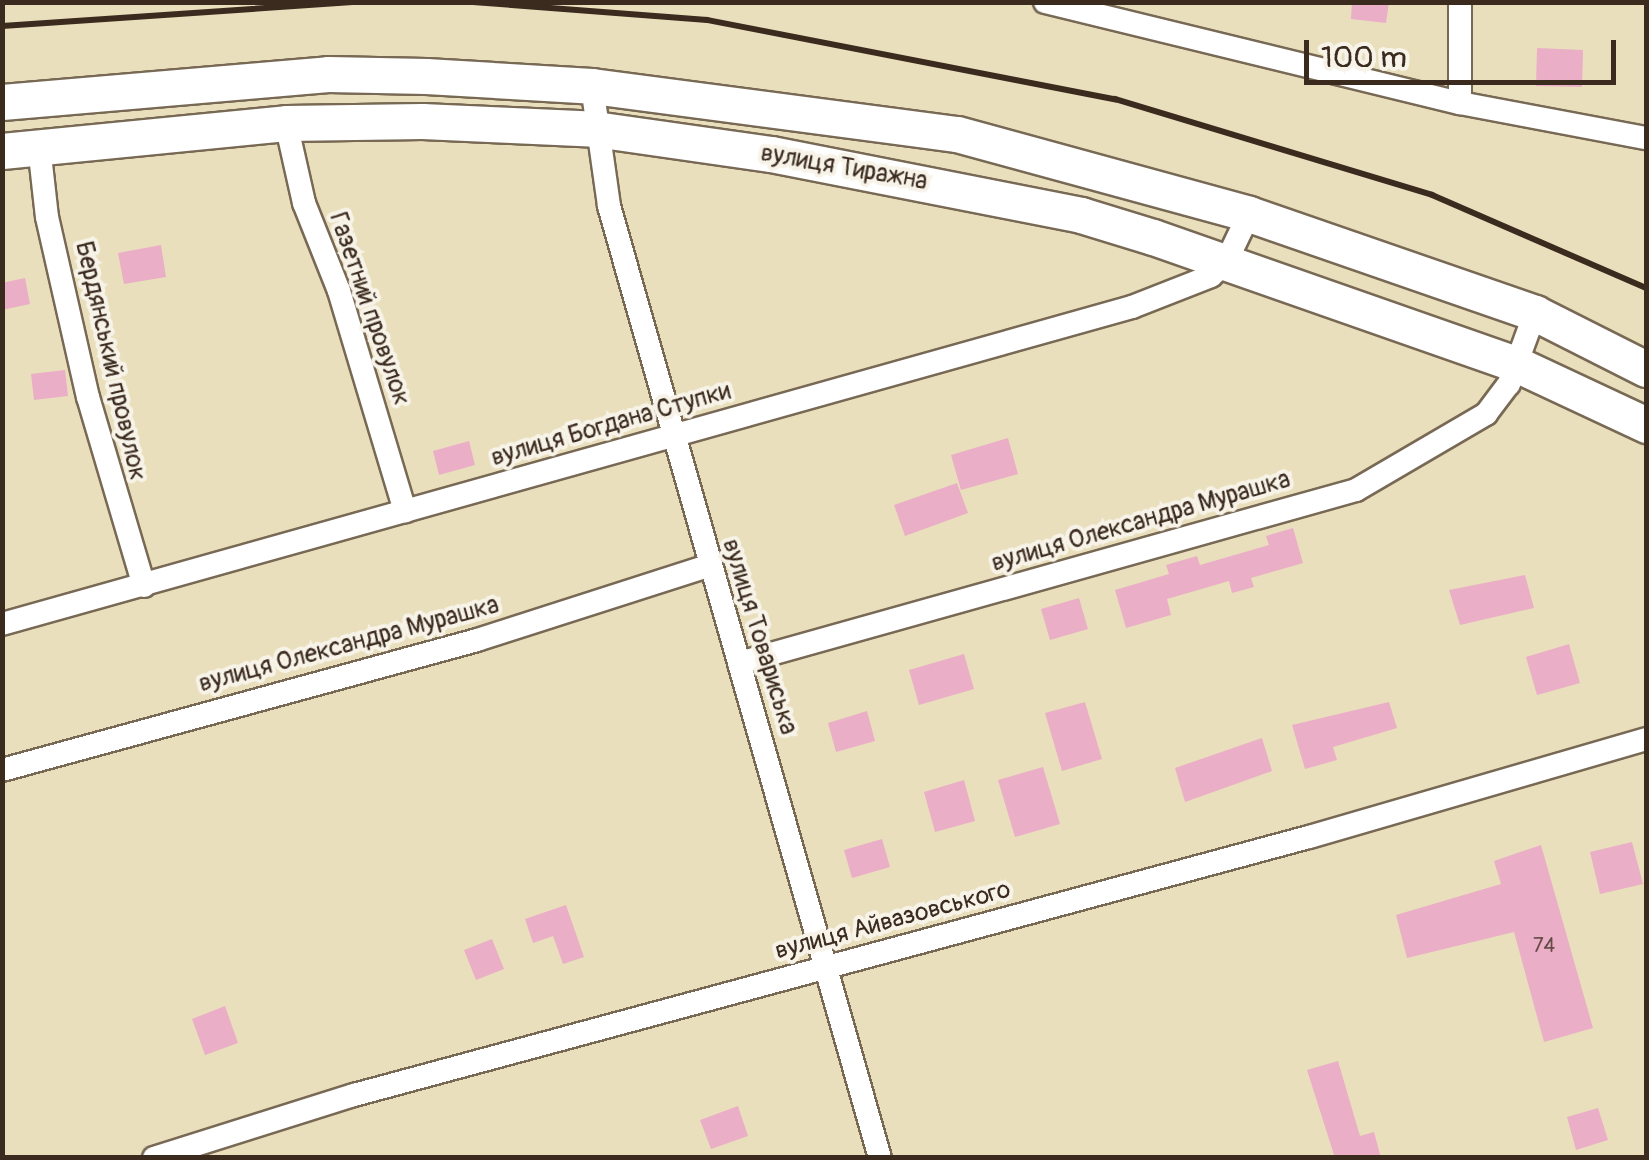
<!DOCTYPE html>
<meta charset="utf-8">
<style>
body{margin:0}
#map{position:relative;width:1649px;height:1160px;overflow:hidden;background:#eadfbc;font-family:Pangolin,sans-serif}
div>[style]{position:absolute}
[style*='--x']{left:calc(var(--x)*1px);top:calc(var(--y)*1px);width:calc(var(--w)*1px);rotate:calc(var(--a)*1deg)}
.building>*{inset:0;background:#eaaec7}
.roads{filter:drop-shadow(2px 0 #786955) drop-shadow(-2px 0 #786955) drop-shadow(0 2px #786955) drop-shadow(0 -2px #786955)}
.minor>*{height:22px;margin:-11px;padding:0 11px;transform-origin:11px;border-radius:11px;background:#fff}
.primary>*{height:35px;margin:-17.5px;padding:0 17.5px;transform-origin:17.5px;border-radius:17.5px;background:#fff}
.rail>*{height:6px;margin:-3px;padding:0 3px;transform-origin:3px;border-radius:3px;background:#3b2a1e}
span{translate:-50% -50%;white-space:nowrap;text-align:center;line-height:1.15;-webkit-text-stroke:8px #f7f3e8;paint-order:stroke}
.number-label{font-size:20px;color:#674b48}
.number-label span{-webkit-text-stroke-width:0}
.street-label{font-size:25px;color:#3b2a1e}
.frame{position:absolute;inset:0;border:5px solid #3b2a1e;pointer-events:none}
.scale{position:absolute;left:1304px;top:40px;width:312px;height:45px;box-sizing:border-box;border:5px solid #3b2a1e;border-top:0;padding-left:12px;font-size:30px;line-height:35px;white-space:nowrap;color:#3b2a1e;-webkit-text-stroke:8px #f7f3e8;paint-order:stroke}
</style>
<div id="map">
<div class="building">
<i style="clip-path:polygon(1352px 2px,1389px 2px,1386px 23px,1351px 19px)"></i>
<i style="clip-path:polygon(1537px 48px,1583px 50px,1582px 87px,1536px 86px)"></i>
<i style="clip-path:polygon(161px 245px,166px 277px,124px 284px,118px 253px)"></i>
<i style="clip-path:polygon(25px 278px,30px 304px,2px 310px,2px 283px)"></i>
<i style="clip-path:polygon(65px 370px,68px 396px,34px 400px,31px 374px)"></i>
<i style="clip-path:polygon(1008px 438px,1018px 474px,961px 490px,951px 455px)"></i>
<i style="clip-path:polygon(469px 441px,475px 465px,439px 475px,433px 451px)"></i>
<i style="clip-path:polygon(957px 483px,968px 513px,905px 536px,894px 505px)"></i>
<i style="clip-path:polygon(1293px 528px,1303px 563px,1251px 578px,1254px 587px,1232px 593px,1229px 581px,1167px 599px,1171px 615px,1126px 628px,1115px 590px,1169px 574px,1166px 565px,1197px 556px,1200px 565px,1269px 545px,1266px 536px)"></i>
<i style="clip-path:polygon(1525px 575px,1534px 608px,1460px 625px,1449px 590px)"></i>
<i style="clip-path:polygon(1079px 598px,1088px 629px,1050px 640px,1041px 609px)"></i>
<i style="clip-path:polygon(1569px 644px,1580px 683px,1537px 695px,1526px 657px)"></i>
<i style="clip-path:polygon(964px 654px,974px 689px,919px 705px,909px 670px)"></i>
<i style="clip-path:polygon(1085px 702px,1102px 759px,1062px 771px,1045px 713px)"></i>
<i style="clip-path:polygon(1389px 702px,1397px 728px,1333px 747px,1337px 760px,1305px 769px,1292px 725px)"></i>
<i style="clip-path:polygon(867px 711px,875px 741px,836px 752px,828px 723px)"></i>
<i style="clip-path:polygon(1262px 738px,1272px 771px,1185px 802px,1175px 768px)"></i>
<i style="clip-path:polygon(1043px 767px,1060px 824px,1015px 837px,998px 780px)"></i>
<i style="clip-path:polygon(964px 780px,975px 821px,935px 832px,924px 792px)"></i>
<i style="clip-path:polygon(882px 839px,890px 867px,852px 878px,844px 850px)"></i>
<i style="clip-path:polygon(1632px 842px,1643px 884px,1600px 894px,1590px 852px)"></i>
<i style="clip-path:polygon(1541px 845px,1593px 1028px,1544px 1042px,1514px 932px,1407px 958px,1396px 915px,1501px 884px,1494px 861px)"></i>
<i style="clip-path:polygon(566px 905px,584px 957px,563px 964px,553px 936px,533px 943px,525px 919px)"></i>
<i style="clip-path:polygon(492px 939px,504px 969px,476px 980px,464px 950px)"></i>
<i style="clip-path:polygon(225px 1006px,238px 1043px,205px 1055px,192px 1019px)"></i>
<i style="clip-path:polygon(1338px 1061px,1360px 1136px,1374px 1132px,1381px 1158px,1335px 1158px,1307px 1070px)"></i>
<i style="clip-path:polygon(738px 1106px,748px 1136px,711px 1149px,700px 1120px)"></i>
<i style="clip-path:polygon(1598px 1108px,1608px 1140px,1576px 1150px,1567px 1117px)"></i>
</div>
<div class="roads">
<div class="minor">
<i style="--x:1045;--y:2;--w:427;--a:13.7"></i>
<i style="--x:1460;--y:103;--w:189;--a:10.7"></i>
<i style="--x:1460;--y:2;--w:101;--a:90"></i>
<i style="--x:592;--y:86;--w:121;--a:81.9"></i>
<i style="--x:609;--y:206;--w:990;--a:74.11"></i>
<i style="--x:286;--y:123;--w:82;--a:77.3"></i>
<i style="--x:304;--y:203;--w:95;--a:68.3"></i>
<i style="--x:339;--y:291;--w:230;--a:73.3"></i>
<i style="--x:39;--y:146;--w:71;--a:83.6"></i>
<i style="--x:47;--y:217;--w:185;--a:77.2"></i>
<i style="--x:88;--y:397;--w:197;--a:73.5"></i>
<i style="--x:2;--y:624;--w:1174;--a:-15.67"></i>
<i style="--x:1132;--y:307;--w:85;--a:-21.4"></i>
<i style="--x:1211;--y:276;--w:21;--a:-43"></i>
<i style="--x:1226;--y:262;--w:53;--a:-64.4"></i>
<i style="--x:739;--y:663;--w:641;--a:-15.66"></i>
<i style="--x:1356;--y:490;--w:151;--a:-30.3"></i>
<i style="--x:1486;--y:414;--w:38;--a:-53"></i>
<i style="--x:1509;--y:384;--w:76;--a:-69.9"></i>
<i style="--x:2;--y:770;--w:492;--a:-15.3"></i>
<i style="--x:477;--y:640;--w:242;--a:-17.8"></i>
<i style="--x:154;--y:1158;--w:210;--a:-17.5"></i>
<i style="--x:354;--y:1095;--w:989;--a:-15.12"></i>
<i style="--x:1309;--y:837;--w:351;--a:-16.2"></i>
</div>
<div class="primary">
<i style="--x:2;--y:102;--w:327;--a:-4.9"></i>
<i style="--x:328;--y:74;--w:98;--a:1.2"></i>
<i style="--x:426;--y:76;--w:166;--a:3.4"></i>
<i style="--x:592;--y:86;--w:368;--a:7.5"></i>
<i style="--x:957;--y:134;--w:303;--a:15.3"></i>
<i style="--x:1249;--y:214;--w:303;--a:19.1"></i>
<i style="--x:1535;--y:313;--w:124;--a:26.8"></i>
<i style="--x:2;--y:151;--w:285;--a:-5.6"></i>
<i style="--x:286;--y:123;--w:136;--a:-0.8"></i>
<i style="--x:422;--y:121;--w:173;--a:2.6"></i>
<i style="--x:595;--y:129;--w:178;--a:8.1"></i>
<i style="--x:771;--y:154;--w:316;--a:11.1"></i>
<i style="--x:1081;--y:215;--w:75;--a:17"></i>
<i style="--x:1153;--y:237;--w:385;--a:19.3"></i>
<i style="--x:1516;--y:364;--w:144;--a:25.1"></i>
</div>
</div>
<div class="rail">
<i style="--x:473;--y:2;--w:235;--a:4.4"></i>
<i style="--x:707;--y:20;--w:416;--a:11"></i>
<i style="--x:1115;--y:99;--w:331;--a:16.8"></i>
<i style="--x:1432;--y:195;--w:233;--a:23.5"></i>
<i style="--x:2;--y:26;--w:355;--a:-3.9"></i>
</div>
<div class="number-label">
<span style="left:1544px;top:945px">74</span>
</div>
<div class="street-label">
<span style="left:844px;top:168px;rotate:10deg">вулиця Тиражна</span>
<span style="left:369px;top:309px;rotate:71deg">Газетний провулок</span>
<span style="left:110px;top:361px;rotate:77deg">Бердянський провулок</span>
<span style="left:611px;top:425px;rotate:-16deg">вулиця Богдана Ступки</span>
<span style="left:1141px;top:522px;rotate:-16deg">вулиця Олександра Мурашка</span>
<span style="left:759px;top:637px;rotate:73deg">вулиця Товариська</span>
<span style="left:349px;top:645px;rotate:-15deg">вулиця Олександра Мурашка</span>
<span style="left:893px;top:921px;rotate:-15deg">вулиця Айвазовського</span>
</div>
<div class="frame"></div>
<div class="scale">100 m</div>
</div>
